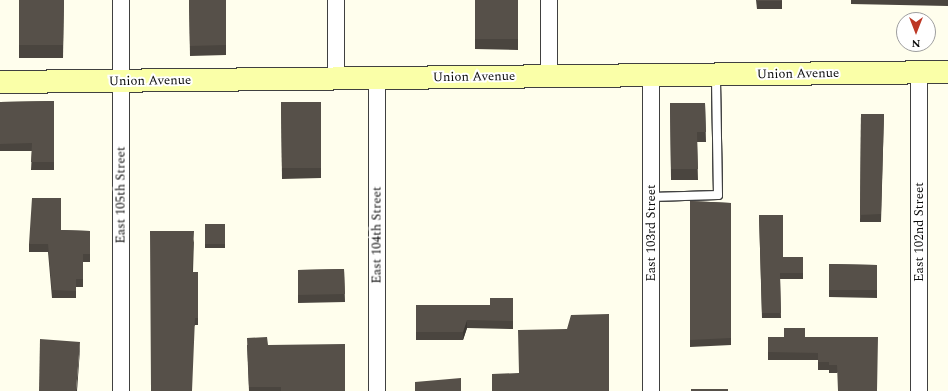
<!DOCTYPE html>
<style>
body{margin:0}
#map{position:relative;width:948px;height:391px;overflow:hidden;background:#fffeed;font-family:Spectral,serif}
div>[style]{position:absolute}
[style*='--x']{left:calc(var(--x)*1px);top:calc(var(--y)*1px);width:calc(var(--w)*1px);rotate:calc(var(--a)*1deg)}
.roads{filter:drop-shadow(1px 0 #404040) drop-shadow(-1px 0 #404040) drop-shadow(0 1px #404040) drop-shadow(0 -1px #404040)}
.lane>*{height:8px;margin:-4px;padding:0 4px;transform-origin:4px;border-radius:4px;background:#fff}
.street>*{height:16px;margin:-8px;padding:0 8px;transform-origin:8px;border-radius:8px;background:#fff}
.secondary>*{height:22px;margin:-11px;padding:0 11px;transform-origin:11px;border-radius:11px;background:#faffa8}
.wall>*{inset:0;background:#4a453f}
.shaded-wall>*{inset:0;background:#3c3833}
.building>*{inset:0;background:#565049}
span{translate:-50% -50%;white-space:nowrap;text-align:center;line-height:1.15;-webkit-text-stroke:4px #fff;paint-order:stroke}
.street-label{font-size:13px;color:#0d0d0d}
.north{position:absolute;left:896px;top:12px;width:40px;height:40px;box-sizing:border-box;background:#fff;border:1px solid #9e9e9e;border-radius:50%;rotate:180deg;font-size:11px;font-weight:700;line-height:16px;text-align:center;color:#0d0d0d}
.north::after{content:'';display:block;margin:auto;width:14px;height:18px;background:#bd3825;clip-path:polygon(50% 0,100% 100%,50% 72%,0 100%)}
</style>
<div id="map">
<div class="roads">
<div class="lane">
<i style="--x:651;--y:197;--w:67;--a:-1.7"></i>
<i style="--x:718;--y:195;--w:120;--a:-91"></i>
</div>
<div class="street">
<i style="--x:919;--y:73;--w:318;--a:90"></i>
<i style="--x:651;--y:75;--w:316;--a:90"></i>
<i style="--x:549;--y:77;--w:77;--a:-90"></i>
<i style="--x:377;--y:78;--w:313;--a:90"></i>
<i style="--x:336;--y:79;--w:79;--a:-90"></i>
<i style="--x:121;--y:391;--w:391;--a:-90"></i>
</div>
<div class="secondary">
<i style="--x:0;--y:82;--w:948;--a:-0.6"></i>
</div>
</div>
<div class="wall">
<i style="clip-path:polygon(19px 0,64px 0,63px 58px,19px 58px)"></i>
<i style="clip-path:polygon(189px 0,226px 0,226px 55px,190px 56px)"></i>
<i style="clip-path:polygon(475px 0,518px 0,518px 50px,475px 49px)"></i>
<i style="clip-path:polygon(756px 0,782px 0,782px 9px,757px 9px)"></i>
<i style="clip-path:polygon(851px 0,948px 0,948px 6px,851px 4px)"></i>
<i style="clip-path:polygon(54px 101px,54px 170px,31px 170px,32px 151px,0 151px,0 102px)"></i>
<i style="clip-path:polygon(281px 102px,321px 102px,321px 178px,282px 179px)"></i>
<i style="clip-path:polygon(670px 103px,705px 103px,706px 142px,697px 142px,698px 180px,671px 180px)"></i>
<i style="clip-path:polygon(861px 114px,884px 114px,881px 222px,860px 222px)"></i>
<i style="clip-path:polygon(690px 201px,731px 203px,731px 345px,690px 347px)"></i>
<i style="clip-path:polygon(759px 215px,783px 257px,803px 257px,803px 279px,780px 279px,781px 318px,762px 318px)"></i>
<i style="clip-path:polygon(205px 224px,225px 224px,225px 248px,205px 248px)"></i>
<i style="clip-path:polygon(61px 230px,90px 231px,90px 262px,83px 262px,83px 287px,76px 287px,76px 298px,52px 298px,48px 252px,29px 252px,29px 244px)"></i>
<i style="clip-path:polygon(194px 239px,193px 272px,198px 272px,198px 325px,195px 325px,151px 391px)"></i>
<i style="clip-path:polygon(829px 264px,877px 265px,877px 298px,829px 297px)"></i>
<i style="clip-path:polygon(344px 269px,345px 302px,298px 303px,298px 270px)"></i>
<i style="clip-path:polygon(513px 298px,513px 329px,467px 328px,463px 340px,416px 340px,416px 305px,490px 305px)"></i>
<i style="clip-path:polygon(768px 337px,878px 337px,837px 373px,829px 373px,829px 370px,818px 370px,818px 360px,768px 360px)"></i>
<i style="clip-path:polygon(247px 345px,268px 345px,345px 391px,249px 391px)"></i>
</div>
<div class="shaded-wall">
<i style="clip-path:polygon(467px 320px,467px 328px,463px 340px,463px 332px)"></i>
<i style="clip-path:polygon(80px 342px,80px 349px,77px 391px,76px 391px)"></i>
</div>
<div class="building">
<i style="clip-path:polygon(19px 0,64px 0,63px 45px,19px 45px)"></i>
<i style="clip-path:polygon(189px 0,226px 0,226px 45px,190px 46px)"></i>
<i style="clip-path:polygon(475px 0,518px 0,518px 39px,475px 39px)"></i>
<i style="clip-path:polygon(757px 0,782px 0,782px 1px,757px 1px)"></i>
<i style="clip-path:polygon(54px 101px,54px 162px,31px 162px,32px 143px,0 144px,0 102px)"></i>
<i style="clip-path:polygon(281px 102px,321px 102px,321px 168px,282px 168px)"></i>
<i style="clip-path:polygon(670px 103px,705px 103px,706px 132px,697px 132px,698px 169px,671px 169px)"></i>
<i style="clip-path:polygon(861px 114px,884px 114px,881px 214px,860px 215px)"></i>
<i style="clip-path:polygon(32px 198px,61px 198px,61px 230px,90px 231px,90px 254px,83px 254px,83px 279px,76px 279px,76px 291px,52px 290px,48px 244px,29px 244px)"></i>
<i style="clip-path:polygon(690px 201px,731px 203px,731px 338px,690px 340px)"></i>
<i style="clip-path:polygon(759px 215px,783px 215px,783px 257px,803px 257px,803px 273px,780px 273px,781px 313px,762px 313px)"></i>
<i style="clip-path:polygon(205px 224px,225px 224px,225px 244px,205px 244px)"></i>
<i style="clip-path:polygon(150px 231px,194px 231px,192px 272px,198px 272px,198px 318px,195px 318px,192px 391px,151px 391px)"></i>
<i style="clip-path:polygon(829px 264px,877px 265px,877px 290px,829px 290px)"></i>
<i style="clip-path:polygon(344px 269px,345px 294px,298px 295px,298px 270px)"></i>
<i style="clip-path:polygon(490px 298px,513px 298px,513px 321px,467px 320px,463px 332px,416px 332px,416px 305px,490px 305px)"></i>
<i style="clip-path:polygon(609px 314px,609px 391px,492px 391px,492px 374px,519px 373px,518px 330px,567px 329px,571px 315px)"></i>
<i style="clip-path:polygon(784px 328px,805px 328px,805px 337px,878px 337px,877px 391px,838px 391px,837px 365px,829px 365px,829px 362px,818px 362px,818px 353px,768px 352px,768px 337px,784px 337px)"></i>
<i style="clip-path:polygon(267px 337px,268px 345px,345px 344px,345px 391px,281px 391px,281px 387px,249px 387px,247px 338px)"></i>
<i style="clip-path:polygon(40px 339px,80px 342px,76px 391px,39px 391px)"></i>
<i style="clip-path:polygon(461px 378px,461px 391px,415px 391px,415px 382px)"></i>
<i style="clip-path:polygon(691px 389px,728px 389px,728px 391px,691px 391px)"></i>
</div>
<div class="street-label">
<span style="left:798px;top:74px;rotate:-1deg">Union Avenue</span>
<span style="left:474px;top:77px;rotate:-1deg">Union Avenue</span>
<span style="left:150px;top:81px;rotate:-1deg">Union Avenue</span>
<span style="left:121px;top:195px;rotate:-90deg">East 105th Street</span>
<span style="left:919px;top:232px;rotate:-90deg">East 102nd Street</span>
<span style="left:651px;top:233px;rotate:-90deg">East 103rd Street</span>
<span style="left:377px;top:235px;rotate:-90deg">East 104th Street</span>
</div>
<div class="north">N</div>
</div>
